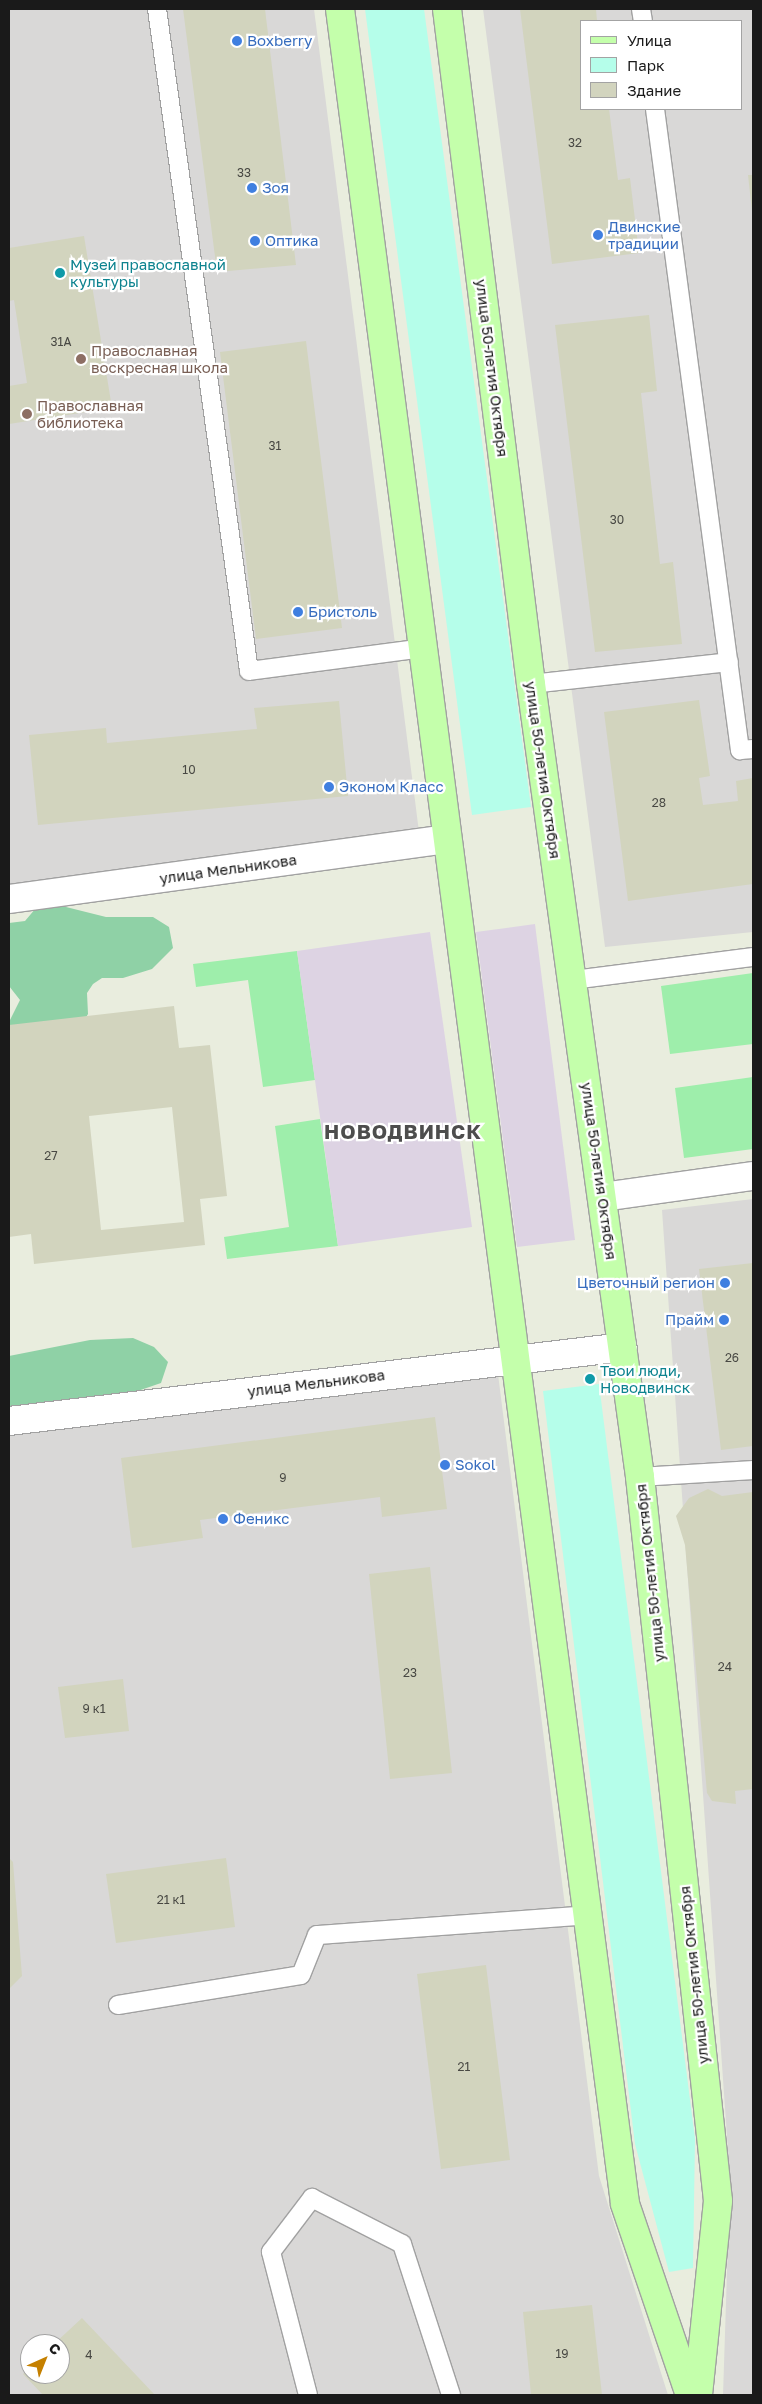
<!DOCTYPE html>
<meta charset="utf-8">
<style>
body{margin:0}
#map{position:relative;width:762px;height:2404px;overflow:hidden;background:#e9edde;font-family:"Golos Text",sans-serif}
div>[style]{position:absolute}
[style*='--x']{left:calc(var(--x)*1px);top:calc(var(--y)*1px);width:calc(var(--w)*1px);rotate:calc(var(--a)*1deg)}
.residential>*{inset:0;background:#d9d8d7}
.grass>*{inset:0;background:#9eeeab}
.forest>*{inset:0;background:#8fd1a6}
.park>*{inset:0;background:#b5feea}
.plaza>*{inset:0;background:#ddd3e3}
.building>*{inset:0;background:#d2d4be}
.roads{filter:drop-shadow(1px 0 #a1a1a1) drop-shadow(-1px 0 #a1a1a1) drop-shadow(0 1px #a1a1a1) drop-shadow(0 -1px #a1a1a1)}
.service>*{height:18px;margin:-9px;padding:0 9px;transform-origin:9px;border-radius:9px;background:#fff}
.tertiary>*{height:28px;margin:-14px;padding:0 14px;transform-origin:14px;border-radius:14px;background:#fff}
.secondary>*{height:28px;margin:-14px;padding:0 14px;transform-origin:14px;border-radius:14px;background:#c4ffab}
.dots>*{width:14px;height:14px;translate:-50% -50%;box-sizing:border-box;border:2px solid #fff;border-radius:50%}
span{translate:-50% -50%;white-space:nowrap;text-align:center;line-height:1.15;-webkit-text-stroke:4.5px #fff;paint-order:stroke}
.number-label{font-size:12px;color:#484843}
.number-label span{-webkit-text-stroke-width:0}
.shop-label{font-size:15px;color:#366cbe}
.left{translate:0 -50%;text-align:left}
.right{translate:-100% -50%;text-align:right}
.culture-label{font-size:15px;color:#0d838f}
.education-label{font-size:15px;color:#785e54}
.street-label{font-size:15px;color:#1a1a1a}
.district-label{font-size:20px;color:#4d4d4d;font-weight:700;letter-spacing:1px}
.frame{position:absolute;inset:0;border:10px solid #1a1a1a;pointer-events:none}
.legend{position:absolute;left:580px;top:20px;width:162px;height:90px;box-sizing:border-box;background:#fff;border:1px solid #a3a3a3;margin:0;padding:6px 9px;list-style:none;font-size:15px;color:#1a1a1a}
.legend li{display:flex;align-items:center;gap:10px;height:25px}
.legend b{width:25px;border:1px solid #a3a3a3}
.north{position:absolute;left:20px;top:2334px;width:50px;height:50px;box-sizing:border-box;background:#fff;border:1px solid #a3a3a3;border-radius:50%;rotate:44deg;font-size:14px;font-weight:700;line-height:20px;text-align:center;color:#1a1a1a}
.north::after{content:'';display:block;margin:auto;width:18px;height:22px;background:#c58000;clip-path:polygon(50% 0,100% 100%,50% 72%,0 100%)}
</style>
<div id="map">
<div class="residential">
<i style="clip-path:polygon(9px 9px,314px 9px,419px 832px,9px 886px)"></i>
<i style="clip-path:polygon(evenodd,483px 9px,753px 9px,753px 932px,605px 947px,483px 9px,581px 21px,741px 21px,741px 109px,581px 109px,581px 21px)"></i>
<i style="clip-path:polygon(753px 1199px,753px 2395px,723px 2395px,730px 2179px,662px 1210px)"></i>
<i style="clip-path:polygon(evenodd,498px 1374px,599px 2176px,668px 2395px,9px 2395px,9px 1433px,498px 1374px,30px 2344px,60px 2344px,60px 2374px,30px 2374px,30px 2344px)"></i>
</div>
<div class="grass">
<i style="clip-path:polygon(297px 951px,315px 1080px,263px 1087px,248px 980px,196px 987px,193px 964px)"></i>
<i style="clip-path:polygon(753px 973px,753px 1044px,670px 1054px,661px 986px)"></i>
<i style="clip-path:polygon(753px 1077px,753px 1149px,684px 1158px,675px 1088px)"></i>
<i style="clip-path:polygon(320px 1119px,338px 1246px,227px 1259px,224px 1237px,289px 1227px,275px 1126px)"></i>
</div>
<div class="forest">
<i style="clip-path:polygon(54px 904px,106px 917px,153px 917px,169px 927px,173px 948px,152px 969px,123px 978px,102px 978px,93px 984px,87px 993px,88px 1014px,82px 1024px,9px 1043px,9px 1022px,20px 1000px,9px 986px,9px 923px,25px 921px,36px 908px)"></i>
<i style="clip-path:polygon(133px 1338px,154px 1347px,168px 1362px,161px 1383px,123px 1396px,9px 1409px,9px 1356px,90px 1340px)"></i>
</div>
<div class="park">
<i style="clip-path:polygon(365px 9px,424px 9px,531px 807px,472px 815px)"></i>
<i style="clip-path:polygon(599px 1384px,695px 2139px,693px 2268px,669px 2272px,635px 2144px,543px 1391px)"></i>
</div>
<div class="plaza">
<i style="clip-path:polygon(535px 924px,575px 1240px,517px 1247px,476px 932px)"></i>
<i style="clip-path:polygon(430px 932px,472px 1227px,338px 1246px,297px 951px)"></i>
</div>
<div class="building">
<i style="clip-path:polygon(183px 9px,265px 9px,296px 265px,217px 272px)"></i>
<i style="clip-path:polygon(520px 9px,596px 9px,597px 21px,581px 21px,581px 109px,609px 109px,618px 180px,630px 178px,639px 253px,552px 264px)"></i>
<i style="clip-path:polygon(748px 175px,753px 175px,753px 211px,752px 211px)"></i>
<i style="clip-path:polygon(84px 236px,112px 408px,9px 424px,9px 386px,27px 383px,14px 300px,9px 301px,9px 248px)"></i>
<i style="clip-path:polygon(649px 315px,657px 391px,641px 393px,660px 564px,673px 562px,682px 644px,595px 652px,555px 325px)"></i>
<i style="clip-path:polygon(306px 341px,342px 628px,256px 639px,220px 352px)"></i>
<i style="clip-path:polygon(699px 700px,710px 776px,699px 778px,703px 805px,738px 801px,736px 781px,753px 778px,753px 884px,628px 901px,604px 712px)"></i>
<i style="clip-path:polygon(339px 701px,348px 796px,38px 825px,29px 735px,106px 728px,107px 743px,257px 729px,254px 708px)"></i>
<i style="clip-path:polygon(evenodd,174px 1006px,179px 1048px,210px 1045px,227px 1196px,200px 1199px,205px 1245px,34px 1264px,31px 1234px,9px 1237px,9px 1025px,174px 1006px,172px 1107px,184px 1222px,101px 1230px,89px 1116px,172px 1107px)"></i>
<i style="clip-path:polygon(753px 1263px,753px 1446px,721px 1450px,699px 1269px)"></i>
<i style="clip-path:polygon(435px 1417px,447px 1509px,382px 1517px,380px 1497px,200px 1520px,203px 1538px,132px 1548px,121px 1458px)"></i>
<i style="clip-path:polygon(708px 1489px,722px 1496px,753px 1492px,753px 1789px,735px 1791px,736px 1804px,712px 1801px,707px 1793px,685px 1545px,676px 1516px,689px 1498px)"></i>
<i style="clip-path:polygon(430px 1567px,452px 1773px,390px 1779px,369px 1574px)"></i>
<i style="clip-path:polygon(123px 1679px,129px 1731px,65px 1738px,58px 1687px)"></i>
<i style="clip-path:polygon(9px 1858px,13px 1862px,22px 1976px,9px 1989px)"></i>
<i style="clip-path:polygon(226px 1858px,235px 1927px,116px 1943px,106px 1874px)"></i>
<i style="clip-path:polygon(486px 1965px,510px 2160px,441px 2169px,417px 1974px)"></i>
<i style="clip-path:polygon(592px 2305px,602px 2395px,531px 2395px,523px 2312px)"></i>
<i style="clip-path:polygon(82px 2318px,155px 2395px,43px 2395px,23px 2374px,30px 2367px,30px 2374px,60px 2374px,60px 2344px,54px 2344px)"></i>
</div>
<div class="roads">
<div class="service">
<i style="--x:157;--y:9;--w:668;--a:82.09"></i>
<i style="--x:249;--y:671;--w:176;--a:-7.5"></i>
<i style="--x:641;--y:9;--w:12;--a:81"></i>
<i style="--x:655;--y:109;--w:647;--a:82.45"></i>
<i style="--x:740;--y:750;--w:13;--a:-4"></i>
<i style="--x:531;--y:684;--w:199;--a:-6.3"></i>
<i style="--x:573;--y:980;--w:181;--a:-7.3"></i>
<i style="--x:640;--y:1477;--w:113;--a:-3.5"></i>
<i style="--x:118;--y:2005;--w:185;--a:-9.3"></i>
<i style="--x:301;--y:1975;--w:43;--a:-68.2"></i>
<i style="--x:317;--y:1935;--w:272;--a:-4.2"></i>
<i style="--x:308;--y:2395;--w:148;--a:-104.5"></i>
<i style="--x:271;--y:2252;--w:68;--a:-52.8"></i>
<i style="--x:312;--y:2198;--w:101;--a:27.1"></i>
<i style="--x:402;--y:2244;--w:159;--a:72"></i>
</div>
<div class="tertiary">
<i style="--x:9;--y:899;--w:442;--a:-7.8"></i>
<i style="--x:603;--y:1197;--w:151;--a:-8"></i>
<i style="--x:9;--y:1421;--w:618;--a:-6.87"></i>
</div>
<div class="secondary">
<i style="--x:340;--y:9;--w:2213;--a:82.6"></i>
<i style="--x:625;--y:2204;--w:202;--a:71.2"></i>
<i style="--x:447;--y:9;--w:680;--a:82.91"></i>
<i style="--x:531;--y:684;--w:800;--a:82.17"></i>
<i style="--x:640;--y:1477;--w:728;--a:83.85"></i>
<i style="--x:718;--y:2201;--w:195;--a:95.9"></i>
</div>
</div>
<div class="dots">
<i style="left:237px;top:41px;background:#3f7fe0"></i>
<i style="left:252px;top:188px;background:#3f7fe0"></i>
<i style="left:598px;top:235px;background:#3f7fe0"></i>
<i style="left:255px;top:241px;background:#3f7fe0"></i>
<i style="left:60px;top:273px;background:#0f9aa8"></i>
<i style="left:81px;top:359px;background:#8d6e63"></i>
<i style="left:27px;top:414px;background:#8d6e63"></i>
<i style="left:298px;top:612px;background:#3f7fe0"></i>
<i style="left:329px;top:787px;background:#3f7fe0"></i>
<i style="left:725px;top:1283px;background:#3f7fe0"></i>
<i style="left:724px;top:1320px;background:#3f7fe0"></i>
<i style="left:590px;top:1379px;background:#0f9aa8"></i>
<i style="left:445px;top:1465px;background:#3f7fe0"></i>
<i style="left:223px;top:1519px;background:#3f7fe0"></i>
</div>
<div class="number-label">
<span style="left:575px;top:143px">32</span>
<span style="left:244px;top:173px">33</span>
<span style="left:61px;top:342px">31А</span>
<span style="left:275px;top:446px">31</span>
<span style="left:617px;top:520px">30</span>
<span style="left:189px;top:770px">10</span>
<span style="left:659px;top:803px">28</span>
<span style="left:51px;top:1156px">27</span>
<span style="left:732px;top:1358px">26</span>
<span style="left:283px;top:1478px">9</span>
<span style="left:725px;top:1667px">24</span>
<span style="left:410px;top:1673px">23</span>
<span style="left:94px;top:1709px">9 к1</span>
<span style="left:171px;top:1900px">21 к1</span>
<span style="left:464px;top:2067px">21</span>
<span style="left:562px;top:2354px">19</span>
<span style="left:89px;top:2355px">4</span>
</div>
<div class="shop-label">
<span class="left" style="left:247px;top:41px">Boxberry</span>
<span class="left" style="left:262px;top:188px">Зоя</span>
<span class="left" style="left:608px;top:235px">Двинские<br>традиции</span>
<span class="left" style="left:265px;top:241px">Оптика</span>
<span class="left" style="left:308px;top:612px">Бристоль</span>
<span class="left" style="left:339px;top:787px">Эконом Класс</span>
<span class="right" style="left:715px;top:1283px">Цветочный регион</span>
<span class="right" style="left:714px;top:1320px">Прайм</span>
<span class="left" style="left:455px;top:1465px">Sokol</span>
<span class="left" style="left:233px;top:1519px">Феникс</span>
</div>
<div class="culture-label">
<span class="left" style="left:70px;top:273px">Музей православной<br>культуры</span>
<span class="left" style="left:600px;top:1379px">Твои люди,<br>Новодвинск</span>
</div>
<div class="education-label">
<span class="left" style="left:91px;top:359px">Православная<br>воскресная школа</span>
<span class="left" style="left:37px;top:414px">Православная<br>библиотека</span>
</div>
<div class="street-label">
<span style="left:492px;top:368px;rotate:83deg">улица 50-летия Октября</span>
<span style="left:543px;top:770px;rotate:82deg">улица 50-летия Октября</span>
<span style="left:228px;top:869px;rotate:-8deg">улица Мельникова</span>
<span style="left:599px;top:1171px;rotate:82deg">улица 50-летия Октября</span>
<span style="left:316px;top:1383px;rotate:-7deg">улица Мельникова</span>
<span style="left:650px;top:1573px;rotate:-96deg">улица 50-летия Октября</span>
<span style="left:694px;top:1975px;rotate:-96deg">улица 50-летия Октября</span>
</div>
<div class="district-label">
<span style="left:403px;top:1131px">НОВОДВИНСК</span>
</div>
<div class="frame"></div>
<ul class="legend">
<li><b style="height:6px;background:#c4ffab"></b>Улица</li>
<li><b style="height:14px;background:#b5feea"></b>Парк</li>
<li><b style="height:14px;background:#d2d4be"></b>Здание</li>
</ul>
<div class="north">С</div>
</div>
